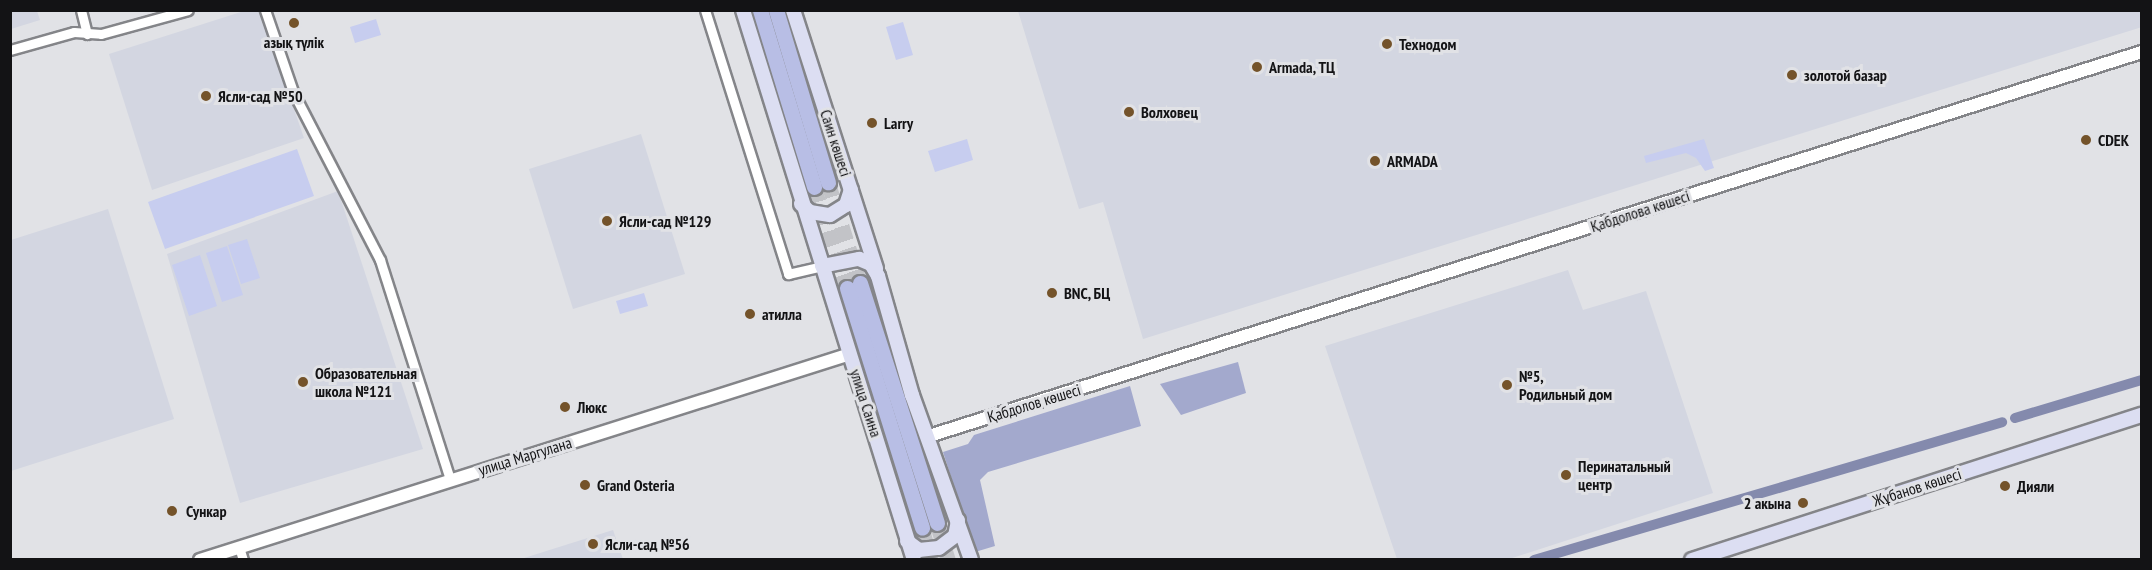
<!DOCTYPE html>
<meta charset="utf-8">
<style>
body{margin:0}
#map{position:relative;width:2152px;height:570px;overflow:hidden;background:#e1e2e6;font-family:"PT Sans Narrow",sans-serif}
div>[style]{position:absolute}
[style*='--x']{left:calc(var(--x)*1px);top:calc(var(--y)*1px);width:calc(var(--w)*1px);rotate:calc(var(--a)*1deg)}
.built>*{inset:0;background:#d3d6e1}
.green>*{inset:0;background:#c7cdef}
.forest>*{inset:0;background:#a3a9cd}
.canal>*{height:10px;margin:-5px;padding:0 5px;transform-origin:5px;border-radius:5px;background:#848aad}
.primary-tunnel>*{height:15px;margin-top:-7.5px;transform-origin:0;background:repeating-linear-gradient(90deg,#c2c3c7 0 15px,transparent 0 23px)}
.roads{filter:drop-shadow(2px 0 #848589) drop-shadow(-2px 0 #848589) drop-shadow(0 2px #848589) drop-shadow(0 -2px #848589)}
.minor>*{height:9px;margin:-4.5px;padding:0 4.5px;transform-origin:4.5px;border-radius:4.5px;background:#fff}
.tertiary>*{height:12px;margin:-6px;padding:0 6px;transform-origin:6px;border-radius:6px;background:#fff}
.secondary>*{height:14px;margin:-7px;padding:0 7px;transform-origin:7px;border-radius:7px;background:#dcdef2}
.primary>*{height:15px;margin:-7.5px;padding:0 7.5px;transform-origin:7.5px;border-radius:7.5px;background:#b8bee5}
.dots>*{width:16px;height:16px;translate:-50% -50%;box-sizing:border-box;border:3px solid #e1e2e6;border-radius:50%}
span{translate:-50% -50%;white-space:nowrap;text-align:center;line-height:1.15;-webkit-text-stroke:6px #e1e2e6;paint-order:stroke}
.poi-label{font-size:16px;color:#131315;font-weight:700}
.left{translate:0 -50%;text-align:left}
.right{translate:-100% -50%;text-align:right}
.street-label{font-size:16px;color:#131315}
.frame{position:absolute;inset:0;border:12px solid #131315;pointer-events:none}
</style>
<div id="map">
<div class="built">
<i style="clip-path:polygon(11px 10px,37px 11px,40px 20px,11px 29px)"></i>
<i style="clip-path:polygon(2141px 10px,2142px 27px,1143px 339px,1103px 202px,1079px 209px,1018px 11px)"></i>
<i style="clip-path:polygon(244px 11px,260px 11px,304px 138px,152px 190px,109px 54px)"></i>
<i style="clip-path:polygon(641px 134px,685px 274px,573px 309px,529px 169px)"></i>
<i style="clip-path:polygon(338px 191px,423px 449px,240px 503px,167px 254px)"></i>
<i style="clip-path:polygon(108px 209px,174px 419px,11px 471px,11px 240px)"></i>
<i style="clip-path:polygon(1568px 270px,1583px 310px,1646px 291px,1713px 493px,1509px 559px,1397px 559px,1325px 346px)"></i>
<i style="clip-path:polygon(613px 530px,623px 559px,521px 559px)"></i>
</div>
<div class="green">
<i style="clip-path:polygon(376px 19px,381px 35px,355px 43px,350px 27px)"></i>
<i style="clip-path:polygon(903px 22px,913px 55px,896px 60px,886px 27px)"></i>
<i style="clip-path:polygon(967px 139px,973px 160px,935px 172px,928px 151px)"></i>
<i style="clip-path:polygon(1704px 139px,1714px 168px,1705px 171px,1696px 158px,1686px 153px,1646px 163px,1644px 156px)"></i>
<i style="clip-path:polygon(297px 149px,314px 196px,165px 249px,148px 202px)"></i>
<i style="clip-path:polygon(247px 239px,260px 278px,241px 284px,228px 245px)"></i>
<i style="clip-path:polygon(227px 246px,243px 295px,222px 302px,206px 253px)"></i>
<i style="clip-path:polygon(200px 255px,217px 306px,189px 316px,172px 265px)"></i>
<i style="clip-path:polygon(644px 293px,648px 306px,620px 314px,616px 301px)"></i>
</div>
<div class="forest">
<i style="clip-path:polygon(1238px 362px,1246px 393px,1181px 415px,1160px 384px)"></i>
<i style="clip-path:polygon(1130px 386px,1141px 426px,988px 472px,980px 480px,995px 546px,975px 552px,943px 452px,968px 444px,974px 435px)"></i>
</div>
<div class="canal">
<i style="--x:2015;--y:418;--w:133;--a:-16.7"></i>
<i style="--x:1534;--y:560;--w:488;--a:-16.4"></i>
</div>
<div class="primary-tunnel">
<i style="--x:828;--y:182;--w:106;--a:72.4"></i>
<i style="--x:814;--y:187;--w:106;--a:71.9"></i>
<i style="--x:937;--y:523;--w:39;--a:73"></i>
<i style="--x:922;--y:528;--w:33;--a:74"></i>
</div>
<div class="roads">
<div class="minor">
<i style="--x:81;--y:10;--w:25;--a:76"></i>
<i style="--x:265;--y:10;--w:87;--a:71.1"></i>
<i style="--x:293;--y:92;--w:189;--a:62.6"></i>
<i style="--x:380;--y:260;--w:230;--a:72.3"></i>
<i style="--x:705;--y:10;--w:277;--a:72.5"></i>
<i style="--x:788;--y:274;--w:35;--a:-13"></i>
<i style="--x:10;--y:50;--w:66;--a:-15.7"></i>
<i style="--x:74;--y:32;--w:27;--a:4"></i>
<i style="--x:101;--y:34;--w:90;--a:-15.4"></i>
<i style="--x:239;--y:547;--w:14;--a:73"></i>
</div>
<div class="tertiary">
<i style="--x:929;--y:436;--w:1272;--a:-17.57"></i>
<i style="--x:200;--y:560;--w:682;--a:-17.58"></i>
</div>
<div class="secondary">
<i style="--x:743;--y:10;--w:576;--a:72.73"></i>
<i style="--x:793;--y:10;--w:272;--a:72.2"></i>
<i style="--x:801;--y:204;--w:12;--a:42"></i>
<i style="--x:810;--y:212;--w:20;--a:9"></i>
<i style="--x:830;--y:215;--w:19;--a:-32"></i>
<i style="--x:846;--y:205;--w:16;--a:-72"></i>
<i style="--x:822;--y:266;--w:38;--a:-11"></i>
<i style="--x:859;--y:259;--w:13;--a:23"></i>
<i style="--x:871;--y:264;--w:14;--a:60"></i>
<i style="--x:878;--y:276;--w:124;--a:74.1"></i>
<i style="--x:912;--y:395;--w:175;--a:70.3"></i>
<i style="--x:907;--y:541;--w:15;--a:37"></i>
<i style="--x:919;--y:550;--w:20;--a:-6"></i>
<i style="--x:939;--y:548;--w:20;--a:-37"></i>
<i style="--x:955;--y:536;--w:16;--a:-79"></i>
<i style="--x:1692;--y:560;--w:473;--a:-17.9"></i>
</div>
<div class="primary">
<i style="--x:760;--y:10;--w:185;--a:73"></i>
<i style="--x:776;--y:10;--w:180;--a:73.2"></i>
<i style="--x:860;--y:283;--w:252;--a:72.2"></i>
<i style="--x:847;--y:288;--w:251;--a:72.6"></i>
</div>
</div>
<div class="dots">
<i style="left:294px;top:23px;background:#74532a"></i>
<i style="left:1387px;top:44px;background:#74532a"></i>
<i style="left:1257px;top:67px;background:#74532a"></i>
<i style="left:1792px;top:75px;background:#74532a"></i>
<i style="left:206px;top:96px;background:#74532a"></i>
<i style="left:1129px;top:112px;background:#74532a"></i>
<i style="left:872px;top:123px;background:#74532a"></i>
<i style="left:2086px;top:140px;background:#74532a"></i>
<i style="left:1375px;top:161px;background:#74532a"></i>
<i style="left:607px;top:221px;background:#74532a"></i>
<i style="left:1052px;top:293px;background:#74532a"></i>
<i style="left:750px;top:314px;background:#74532a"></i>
<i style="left:303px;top:382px;background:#74532a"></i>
<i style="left:1507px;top:385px;background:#74532a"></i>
<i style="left:565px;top:407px;background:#74532a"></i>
<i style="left:1566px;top:475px;background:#74532a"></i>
<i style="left:585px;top:485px;background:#74532a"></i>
<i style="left:2005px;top:486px;background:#74532a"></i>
<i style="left:1803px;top:503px;background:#74532a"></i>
<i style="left:172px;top:511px;background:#74532a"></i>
<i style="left:593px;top:544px;background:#74532a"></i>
</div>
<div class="poi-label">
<span style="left:294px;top:42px">азық түлік</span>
<span class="left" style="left:1399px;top:44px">Технодом</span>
<span class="left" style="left:1269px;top:67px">Armada, ТЦ</span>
<span class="left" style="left:1804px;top:75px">золотой базар</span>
<span class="left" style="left:218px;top:96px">Ясли-сад №50</span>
<span class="left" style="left:1141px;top:112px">Волховец</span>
<span class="left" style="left:884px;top:123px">Larry</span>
<span class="left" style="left:2098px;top:140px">CDEK</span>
<span class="left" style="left:1387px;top:161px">ARMADA</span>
<span class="left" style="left:619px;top:221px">Ясли-сад №129</span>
<span class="left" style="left:1064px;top:293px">BNC, БЦ</span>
<span class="left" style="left:762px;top:314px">атилла</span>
<span class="left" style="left:315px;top:382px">Образовательная<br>школа №121</span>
<span class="left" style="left:1519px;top:385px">№5,<br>Родильный дом</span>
<span class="left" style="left:577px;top:407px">Люкс</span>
<span class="left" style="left:1578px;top:475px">Перинатальный<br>центр</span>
<span class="left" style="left:597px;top:485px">Grand Osteria</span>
<span class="left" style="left:2017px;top:486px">Дияли</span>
<span class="right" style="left:1791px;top:503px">2 акына</span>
<span class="left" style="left:186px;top:511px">Сункар</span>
<span class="left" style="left:605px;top:544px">Ясли-сад №56</span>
</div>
<div class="street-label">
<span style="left:836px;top:143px;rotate:72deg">Саин көшесі</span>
<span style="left:1640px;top:211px;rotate:-18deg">Қабдолова көшесі</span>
<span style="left:866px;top:403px;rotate:72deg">улица Саина</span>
<span style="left:1034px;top:403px;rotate:-17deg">Қабдолов көшесі</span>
<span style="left:525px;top:456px;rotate:-17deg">улица Маргулана</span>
<span style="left:1917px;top:487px;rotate:-18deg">Жұбанов көшесі</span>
</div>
<div class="frame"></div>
</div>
